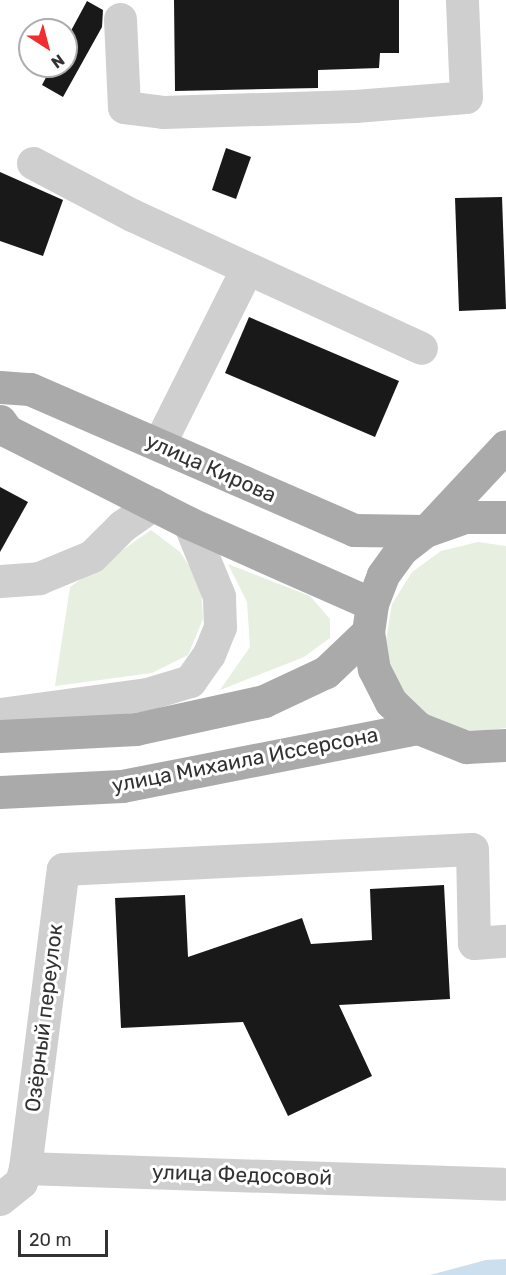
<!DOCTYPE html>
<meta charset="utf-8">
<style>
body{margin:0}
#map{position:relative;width:506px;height:1275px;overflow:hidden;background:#fff;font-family:Rubik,sans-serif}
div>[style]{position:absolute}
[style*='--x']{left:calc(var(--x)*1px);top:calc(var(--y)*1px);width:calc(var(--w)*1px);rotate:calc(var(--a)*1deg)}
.green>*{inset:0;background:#e7efe0}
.water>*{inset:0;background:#cbdfef}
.building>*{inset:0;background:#191919}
.minor>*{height:33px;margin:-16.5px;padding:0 16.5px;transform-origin:16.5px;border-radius:16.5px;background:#cfcfcf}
.major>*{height:33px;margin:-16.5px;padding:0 16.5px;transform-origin:16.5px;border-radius:16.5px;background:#aaa}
span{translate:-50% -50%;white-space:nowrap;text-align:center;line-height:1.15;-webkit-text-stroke:6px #fff;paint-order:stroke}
.street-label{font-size:21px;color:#323232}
.north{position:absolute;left:18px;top:18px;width:60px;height:60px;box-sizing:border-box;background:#fff;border:2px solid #adadad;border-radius:50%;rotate:144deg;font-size:16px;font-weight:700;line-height:24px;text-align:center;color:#323232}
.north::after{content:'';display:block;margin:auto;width:21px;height:27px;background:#f02d2f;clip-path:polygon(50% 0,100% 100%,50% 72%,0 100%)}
.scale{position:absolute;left:18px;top:1230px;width:90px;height:27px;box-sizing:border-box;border:3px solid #323232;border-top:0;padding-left:8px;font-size:18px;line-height:21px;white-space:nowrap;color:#323232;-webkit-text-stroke:4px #fff;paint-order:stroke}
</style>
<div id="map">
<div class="green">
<i style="clip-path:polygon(151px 530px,180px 552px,201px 584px,203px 619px,188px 655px,152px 673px,55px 686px,70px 587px)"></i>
<i style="clip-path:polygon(478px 542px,506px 546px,506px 728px,483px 731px,465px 730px,430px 717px,403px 692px,388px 658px,386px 640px,392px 604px,412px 572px,441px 551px)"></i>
<i style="clip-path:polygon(228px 564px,310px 596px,330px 619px,330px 638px,304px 657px,220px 690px,250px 647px,247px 602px)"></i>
</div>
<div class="water">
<i style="clip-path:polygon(506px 1259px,506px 1275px,430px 1275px,486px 1260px)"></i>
</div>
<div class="building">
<i style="clip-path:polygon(174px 0,399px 0,399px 53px,380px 53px,379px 68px,318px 70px,318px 88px,175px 91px)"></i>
<i style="clip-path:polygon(87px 1px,103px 10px,102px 27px,63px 97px,42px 85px,52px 66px,66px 66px,66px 40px)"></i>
<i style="clip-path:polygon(226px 148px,251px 157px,236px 199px,212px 190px)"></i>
<i style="clip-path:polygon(0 172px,63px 200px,43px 256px,0 241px)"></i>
<i style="clip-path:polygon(502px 197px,506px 309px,459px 311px,455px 198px)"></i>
<i style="clip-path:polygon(249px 317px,399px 381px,375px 437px,225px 373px)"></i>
<i style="clip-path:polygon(0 487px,28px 502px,0 552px)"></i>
<i style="clip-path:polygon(444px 885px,450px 999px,339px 1005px,372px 1076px,288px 1116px,243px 1022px,121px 1028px,115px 898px,185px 895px,188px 957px,302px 918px,311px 944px,372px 940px,370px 889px)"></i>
</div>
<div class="minor">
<i style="--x:120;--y:19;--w:88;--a:87.4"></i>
<i style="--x:124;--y:107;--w:39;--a:7"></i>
<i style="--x:163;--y:112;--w:192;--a:-1.8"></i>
<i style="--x:355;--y:106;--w:111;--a:-4.6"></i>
<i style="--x:466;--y:97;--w:97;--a:-92.4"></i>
<i style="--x:33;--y:163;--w:112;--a:27.7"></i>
<i style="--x:132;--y:215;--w:318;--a:24.7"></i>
<i style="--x:159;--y:444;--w:195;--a:-63.4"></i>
<i style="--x:0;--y:581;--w:39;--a:-4"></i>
<i style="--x:39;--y:578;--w:57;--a:-22.5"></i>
<i style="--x:92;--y:556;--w:42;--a:-45"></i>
<i style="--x:122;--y:526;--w:38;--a:-35"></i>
<i style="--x:0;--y:714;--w:148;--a:-7.7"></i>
<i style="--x:147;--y:694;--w:45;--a:-16.8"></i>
<i style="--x:190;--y:681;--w:33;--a:-55"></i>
<i style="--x:209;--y:654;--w:29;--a:-68"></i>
<i style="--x:220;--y:627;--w:31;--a:-92"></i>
<i style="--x:219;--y:596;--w:79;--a:-112.3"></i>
<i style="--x:25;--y:1168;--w:477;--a:1.9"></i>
<i style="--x:0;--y:1199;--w:27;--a:-39"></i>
<i style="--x:21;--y:1182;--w:15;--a:-74"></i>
<i style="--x:25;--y:1168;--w:301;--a:-82.8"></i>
<i style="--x:63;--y:869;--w:409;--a:-2.8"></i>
<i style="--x:472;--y:849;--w:94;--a:88.8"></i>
<i style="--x:474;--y:943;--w:32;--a:-4"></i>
</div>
<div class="major">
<i style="--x:0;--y:387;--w:30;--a:4"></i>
<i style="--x:30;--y:389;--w:353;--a:23.5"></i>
<i style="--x:354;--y:530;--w:71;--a:0.8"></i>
<i style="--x:0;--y:421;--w:12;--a:55"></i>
<i style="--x:7;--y:431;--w:204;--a:26.8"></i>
<i style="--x:189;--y:523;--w:200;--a:23.9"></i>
<i style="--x:506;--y:517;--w:41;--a:180"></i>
<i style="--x:465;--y:517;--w:42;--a:160.7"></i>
<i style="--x:425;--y:531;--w:31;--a:142"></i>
<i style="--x:401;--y:550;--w:31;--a:126"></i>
<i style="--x:383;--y:575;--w:31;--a:111"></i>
<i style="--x:372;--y:604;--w:28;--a:98"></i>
<i style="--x:368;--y:632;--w:37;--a:81"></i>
<i style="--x:374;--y:669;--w:37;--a:63"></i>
<i style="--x:391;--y:702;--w:37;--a:44"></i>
<i style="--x:418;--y:728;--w:52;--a:21.6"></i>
<i style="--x:466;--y:747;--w:40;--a:-2.9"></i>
<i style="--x:432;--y:525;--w:108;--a:-46.9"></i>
<i style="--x:0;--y:736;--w:136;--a:-2.9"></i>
<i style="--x:136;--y:729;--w:131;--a:-12.3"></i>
<i style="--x:264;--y:701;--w:68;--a:-25.1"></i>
<i style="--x:326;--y:672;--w:58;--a:-43.6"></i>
<i style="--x:0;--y:792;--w:122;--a:-2.8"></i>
<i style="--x:122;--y:786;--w:302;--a:-11.1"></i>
</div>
<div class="street-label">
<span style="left:211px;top:468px;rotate:24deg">улица Кирова</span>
<span style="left:245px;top:760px;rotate:-11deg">улица Михаила Иссерсона</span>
<span style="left:44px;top:1018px;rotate:-83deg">Озёрный переулок</span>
<span style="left:242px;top:1175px;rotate:2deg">улица Федосовой</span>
</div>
<div class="north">N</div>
<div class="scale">20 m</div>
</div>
